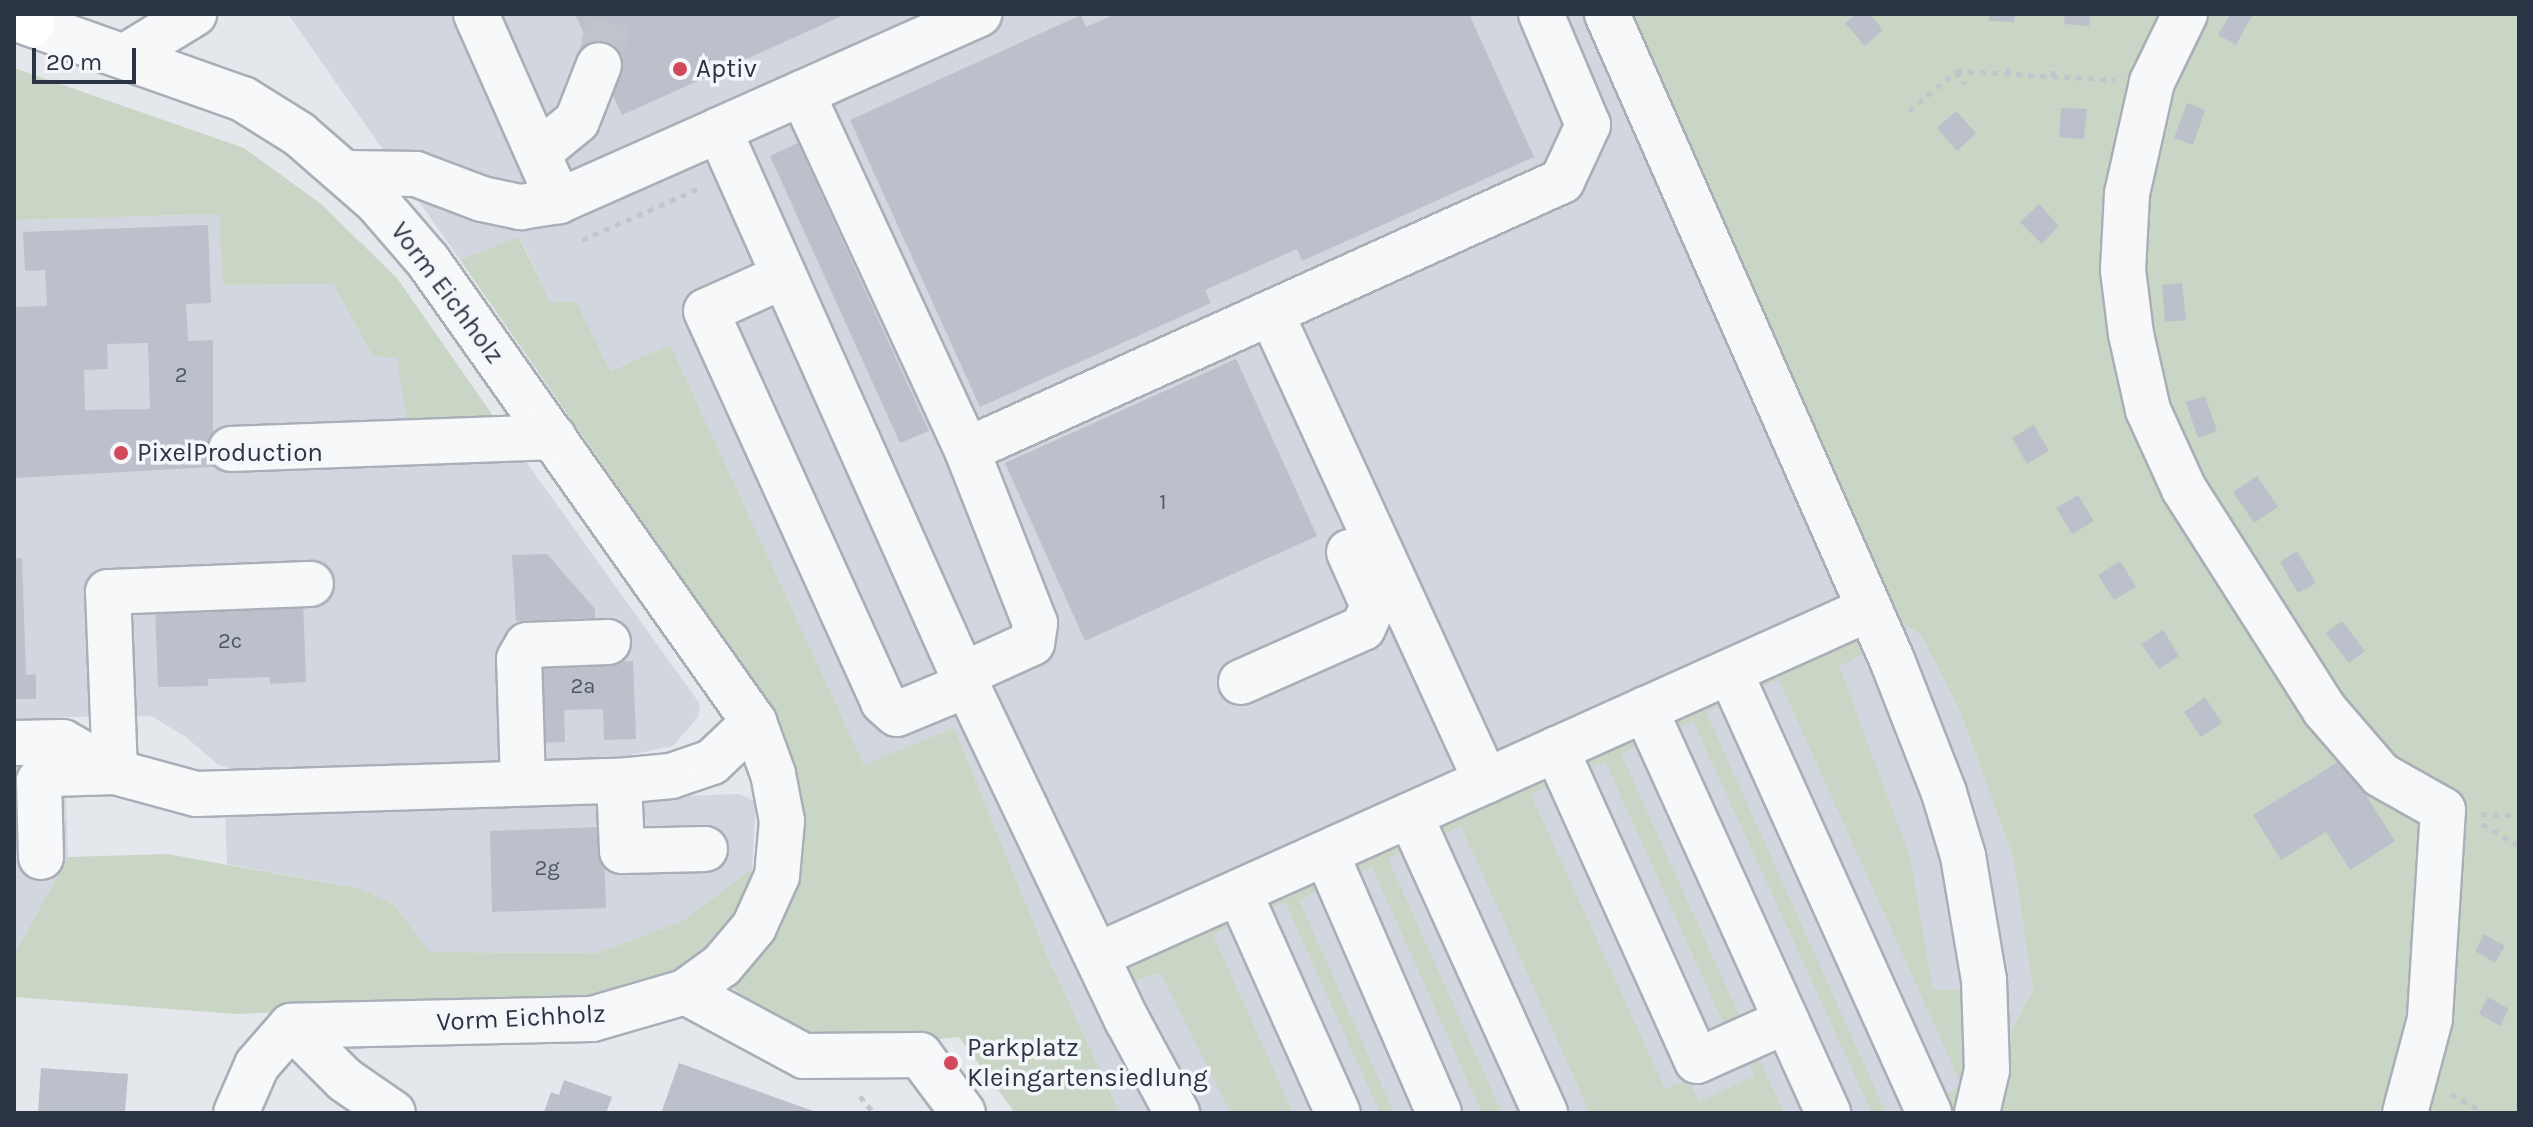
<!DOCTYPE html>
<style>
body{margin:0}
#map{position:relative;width:2533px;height:1127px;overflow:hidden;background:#e4e7ec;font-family:Karla,sans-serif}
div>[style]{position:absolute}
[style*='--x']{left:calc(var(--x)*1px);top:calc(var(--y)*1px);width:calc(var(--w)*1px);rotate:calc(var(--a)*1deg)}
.built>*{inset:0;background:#d2d6de}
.green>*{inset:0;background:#c9d6c5}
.building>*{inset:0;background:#bbc0ca}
.minor-tunnel>*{height:44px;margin-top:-22px;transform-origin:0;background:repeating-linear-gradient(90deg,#bfc3cb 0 44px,transparent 0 66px)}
.path>*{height:5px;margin-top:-2.5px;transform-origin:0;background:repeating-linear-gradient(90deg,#c2c5cb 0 6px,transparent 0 12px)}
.roads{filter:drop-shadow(2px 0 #a9aeb7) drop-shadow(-2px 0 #a9aeb7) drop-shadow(0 2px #a9aeb7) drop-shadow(0 -2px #a9aeb7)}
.minor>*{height:44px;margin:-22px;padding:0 22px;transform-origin:22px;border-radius:22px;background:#f7f8fa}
.highway>*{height:44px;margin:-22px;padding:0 22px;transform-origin:22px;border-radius:22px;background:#fff}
.dots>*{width:22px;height:22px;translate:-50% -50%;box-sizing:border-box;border:4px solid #f4f6f9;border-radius:50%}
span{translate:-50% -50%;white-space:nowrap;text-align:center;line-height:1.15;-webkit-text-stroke:7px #f4f6f9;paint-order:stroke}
.number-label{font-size:22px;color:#4f5766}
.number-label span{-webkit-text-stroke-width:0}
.poi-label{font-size:26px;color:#2b3445}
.left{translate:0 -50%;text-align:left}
.street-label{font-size:26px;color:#2b3445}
.frame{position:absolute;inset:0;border:16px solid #2b3445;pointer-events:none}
.scale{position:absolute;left:32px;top:48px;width:104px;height:36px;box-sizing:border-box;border:4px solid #2b3445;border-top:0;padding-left:10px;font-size:24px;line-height:28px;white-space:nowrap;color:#2b3445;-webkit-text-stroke:6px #f4f6f9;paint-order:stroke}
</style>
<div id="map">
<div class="built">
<i style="clip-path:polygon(288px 14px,1624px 14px,1897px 618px,1921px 635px,1960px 711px,2013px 857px,2033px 991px,2011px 1030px,2002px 1113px,1120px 1113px,1047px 955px,954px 728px,864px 766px,670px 346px,609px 371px,576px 301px,550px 303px,520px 237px,460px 260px)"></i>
<i style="clip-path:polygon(220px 214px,223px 285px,333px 284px,373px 355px,397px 357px,496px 420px,700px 704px,698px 717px,673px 746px,616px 758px,242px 773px,217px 764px,186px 737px,151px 716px,63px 717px,68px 857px,14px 955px,14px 220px)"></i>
<i style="clip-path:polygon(740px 794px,756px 802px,752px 869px,682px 921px,597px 953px,429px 952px,393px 904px,362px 889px,227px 864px,225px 812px)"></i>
</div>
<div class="green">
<i style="clip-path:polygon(1624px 14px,2519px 14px,2519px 1113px,2002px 1113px,2011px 1030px,2033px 991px,2013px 857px,1960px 711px,1921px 635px,1897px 619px)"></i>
<i style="clip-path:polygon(14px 68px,244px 148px,321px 204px,397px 278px,496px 420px,408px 424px,397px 358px,373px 356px,333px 284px,223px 285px,219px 214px,14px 220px)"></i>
<i style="clip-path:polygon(519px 237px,550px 302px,576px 301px,610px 371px,670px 345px,864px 765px,954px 728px,1047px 955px,1120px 1113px,1015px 1113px,959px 1037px,865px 1047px,790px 1032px,729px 985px,783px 920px,802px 811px,765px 697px,460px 260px)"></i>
<i style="clip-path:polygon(1860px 633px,1875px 648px,1839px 666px,1910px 857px,1933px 990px,1971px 989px,1962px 1113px,1949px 1113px,1940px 1097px,1962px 1086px,1779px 680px,1758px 688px,1759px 678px)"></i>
<i style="clip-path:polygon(1711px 697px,1726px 703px,1706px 712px,1886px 1113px,1872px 1113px,1693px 721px,1672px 730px,1675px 714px)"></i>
<i style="clip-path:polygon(1630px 736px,1643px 743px,1621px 754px,1739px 1015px,1763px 1005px,1763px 1011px,1715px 1039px,1701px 1033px,1723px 1022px,1605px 761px,1584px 771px,1586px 753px)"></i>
<i style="clip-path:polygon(1542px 776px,1554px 784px,1531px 795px,1665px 1089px,1688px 1080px,1699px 1102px,1755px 1076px,1745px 1054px,1782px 1048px,1759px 1058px,1784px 1113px,1590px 1113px,1461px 826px,1439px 836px,1439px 824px)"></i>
<i style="clip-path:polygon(1394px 840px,1410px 849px,1388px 859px,1502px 1113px,1482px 1113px,1372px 867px,1350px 877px,1350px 861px)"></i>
<i style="clip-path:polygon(167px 854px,362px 889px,393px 904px,430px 952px,597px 953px,682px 921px,752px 869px,751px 890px,740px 918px,712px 948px,656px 987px,597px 1000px,235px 1014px,14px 997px,14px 955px,68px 857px)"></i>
<i style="clip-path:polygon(1305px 881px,1320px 890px,1299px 900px,1394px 1113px,1380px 1113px,1285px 902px,1264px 911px,1266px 900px)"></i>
<i style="clip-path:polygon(1226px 920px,1232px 925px,1213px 935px,1293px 1113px,1231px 1113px,1160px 972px,1123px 986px,1120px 978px,1130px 957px)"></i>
</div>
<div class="building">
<i style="clip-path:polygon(575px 14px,846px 14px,622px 115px)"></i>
<i style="clip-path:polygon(1116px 14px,1469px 14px,1534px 157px,1302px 261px,1297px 249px,1205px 290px,1211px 303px,980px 407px,850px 120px,1081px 15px,1086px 27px)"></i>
<i style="clip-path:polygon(1856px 14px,1870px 14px,1883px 30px,1865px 46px,1845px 23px)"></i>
<i style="clip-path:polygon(1989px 14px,2015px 14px,2014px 22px,1989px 21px)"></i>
<i style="clip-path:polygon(2065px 14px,2091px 14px,2089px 26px,2064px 24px)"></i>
<i style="clip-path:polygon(2230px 14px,2253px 14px,2236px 45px,2218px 35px)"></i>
<i style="clip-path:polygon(2187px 103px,2205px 110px,2193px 145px,2174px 138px)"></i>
<i style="clip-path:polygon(2061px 108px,2087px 109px,2084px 139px,2059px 137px)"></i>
<i style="clip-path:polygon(1956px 111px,1976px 133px,1957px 151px,1937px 128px)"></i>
<i style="clip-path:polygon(798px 143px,929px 431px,900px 443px,770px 156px)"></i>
<i style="clip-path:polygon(2039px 204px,2059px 226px,2042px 244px,2020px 222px)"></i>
<i style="clip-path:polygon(evenodd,208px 225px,211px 303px,186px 304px,188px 341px,213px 340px,213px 467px,14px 478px,14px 307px,47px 306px,45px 270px,25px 271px,23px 232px,208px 225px,148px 343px,150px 409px,85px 410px,84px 370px,108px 369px,107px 344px,148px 343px)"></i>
<i style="clip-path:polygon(2182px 283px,2186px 320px,2165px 322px,2162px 285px)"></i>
<i style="clip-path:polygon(1236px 359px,1317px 536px,1085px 641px,1005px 463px)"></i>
<i style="clip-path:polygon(2205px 396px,2217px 431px,2198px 438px,2186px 402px)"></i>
<i style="clip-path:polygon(2034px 425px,2049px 451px,2027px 464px,2012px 438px)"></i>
<i style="clip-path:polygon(2257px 476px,2278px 507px,2254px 523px,2233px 492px)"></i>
<i style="clip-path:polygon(2078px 495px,2094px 521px,2072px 534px,2056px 508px)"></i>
<i style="clip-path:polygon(2297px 551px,2316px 583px,2298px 593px,2280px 562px)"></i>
<i style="clip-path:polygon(547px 554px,595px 609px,595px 618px,516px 621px,512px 555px)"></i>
<i style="clip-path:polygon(14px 558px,22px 558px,26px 675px,36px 674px,36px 699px,14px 699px)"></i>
<i style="clip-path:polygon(2120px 561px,2136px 587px,2114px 600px,2098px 575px)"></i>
<i style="clip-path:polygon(303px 601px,306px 682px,270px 684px,270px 677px,208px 679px,208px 686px,158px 687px,155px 607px)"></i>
<i style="clip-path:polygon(2342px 621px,2365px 651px,2349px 663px,2326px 633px)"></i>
<i style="clip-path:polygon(2163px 630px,2179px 656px,2159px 669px,2141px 644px)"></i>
<i style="clip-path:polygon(633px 661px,636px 739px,604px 740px,603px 709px,564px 710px,565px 742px,534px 743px,531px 664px)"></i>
<i style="clip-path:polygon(2205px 697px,2222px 723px,2201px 737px,2184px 712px)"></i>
<i style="clip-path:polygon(2343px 759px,2395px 841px,2350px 870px,2326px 832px,2281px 860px,2253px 815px)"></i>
<i style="clip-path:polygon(603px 827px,606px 908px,492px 912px,490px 831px)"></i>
<i style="clip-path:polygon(2484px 934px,2505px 946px,2495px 963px,2475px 951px)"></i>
<i style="clip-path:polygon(2488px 997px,2509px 1009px,2500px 1026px,2479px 1014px)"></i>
<i style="clip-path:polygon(679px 1063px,819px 1113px,661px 1113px)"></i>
<i style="clip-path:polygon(41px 1068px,128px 1074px,125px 1113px,38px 1113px)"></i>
<i style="clip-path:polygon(564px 1080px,612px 1097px,606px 1113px,544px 1112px,551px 1092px,559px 1095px)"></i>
</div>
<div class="minor-tunnel">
<i style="--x:599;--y:65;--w:52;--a:-77.8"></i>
</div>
<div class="path">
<i style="--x:1956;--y:72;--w:15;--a:53"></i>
<i style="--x:2008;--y:74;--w:10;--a:-84"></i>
<i style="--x:2053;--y:77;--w:12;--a:-90"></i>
<i style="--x:1909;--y:111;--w:62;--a:-40.4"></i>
<i style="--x:1956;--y:71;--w:159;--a:3.2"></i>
<i style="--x:582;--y:240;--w:131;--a:-23.8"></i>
<i style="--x:2481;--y:814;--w:38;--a:2"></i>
<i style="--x:2482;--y:824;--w:43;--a:30.7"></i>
<i style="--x:2451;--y:1094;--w:39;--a:29"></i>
<i style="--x:860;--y:1096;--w:22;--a:51"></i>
</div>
<div class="roads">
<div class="minor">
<i style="--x:476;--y:14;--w:205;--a:66.1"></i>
<i style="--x:1607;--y:14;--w:706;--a:66.19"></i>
<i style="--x:1892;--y:660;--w:143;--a:68.6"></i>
<i style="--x:1944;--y:793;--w:66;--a:73.2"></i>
<i style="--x:1963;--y:856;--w:126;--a:80.4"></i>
<i style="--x:1984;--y:980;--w:90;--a:88.1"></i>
<i style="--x:1987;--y:1070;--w:44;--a:103.1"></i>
<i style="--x:2185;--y:14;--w:76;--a:115.9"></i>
<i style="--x:2152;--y:82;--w:115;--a:102.6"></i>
<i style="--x:2127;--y:194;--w:76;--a:93"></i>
<i style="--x:2123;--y:270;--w:64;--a:82.9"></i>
<i style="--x:2131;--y:334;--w:78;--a:77.4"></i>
<i style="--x:2148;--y:410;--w:87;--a:65.5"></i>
<i style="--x:2184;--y:489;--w:261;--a:57.5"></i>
<i style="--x:2324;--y:709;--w:87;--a:49.2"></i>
<i style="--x:2381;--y:775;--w:71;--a:29.4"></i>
<i style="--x:2443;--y:810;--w:209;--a:93.6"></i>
<i style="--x:2430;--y:1019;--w:97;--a:104.9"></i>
<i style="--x:14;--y:18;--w:243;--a:19.5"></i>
<i style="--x:243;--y:99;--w:66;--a:32"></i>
<i style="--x:299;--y:134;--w:105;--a:41.1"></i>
<i style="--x:378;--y:203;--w:77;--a:49.2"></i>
<i style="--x:428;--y:261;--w:565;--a:54.73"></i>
<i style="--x:754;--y:722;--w:55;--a:69.9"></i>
<i style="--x:773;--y:774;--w:48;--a:79.2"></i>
<i style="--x:782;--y:821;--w:55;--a:95.2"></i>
<i style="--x:777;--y:876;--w:56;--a:114.3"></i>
<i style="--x:754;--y:927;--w:50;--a:130.1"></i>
<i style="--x:722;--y:965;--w:46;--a:143.9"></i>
<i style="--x:685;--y:992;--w:97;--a:163.8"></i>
<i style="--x:592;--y:1019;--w:301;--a:178.7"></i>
<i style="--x:291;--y:1026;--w:52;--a:131.1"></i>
<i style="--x:257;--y:1065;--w:52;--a:113.6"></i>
<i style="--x:127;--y:55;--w:79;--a:-31.5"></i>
<i style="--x:802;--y:93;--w:393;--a:65.2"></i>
<i style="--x:967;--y:450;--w:653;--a:-24.33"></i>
<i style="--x:1562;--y:181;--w:62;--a:-65.1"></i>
<i style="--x:1588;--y:125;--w:121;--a:-112.9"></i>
<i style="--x:719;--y:130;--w:285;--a:-24"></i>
<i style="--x:538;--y:153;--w:50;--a:-39.4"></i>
<i style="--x:577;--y:121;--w:60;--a:-68.6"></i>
<i style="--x:347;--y:173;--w:69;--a:0.8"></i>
<i style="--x:416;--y:174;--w:71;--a:20.7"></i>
<i style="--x:482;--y:199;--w:40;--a:12"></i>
<i style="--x:521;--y:207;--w:38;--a:-9"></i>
<i style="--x:559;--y:201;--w:175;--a:-23.9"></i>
<i style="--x:719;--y:130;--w:608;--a:65.92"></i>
<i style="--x:967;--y:685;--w:371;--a:64.5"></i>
<i style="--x:1127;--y:1020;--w:106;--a:61.7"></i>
<i style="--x:784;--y:276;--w:85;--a:155.8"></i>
<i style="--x:706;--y:311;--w:429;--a:65.6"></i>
<i style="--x:883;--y:702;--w:18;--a:41"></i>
<i style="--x:897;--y:714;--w:76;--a:-22.5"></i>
<i style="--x:1271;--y:313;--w:515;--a:65.33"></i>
<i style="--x:231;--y:449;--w:323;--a:-2.1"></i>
<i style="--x:1730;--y:672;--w:484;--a:65.7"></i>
<i style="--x:964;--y:674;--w:75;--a:-24.5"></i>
<i style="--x:1032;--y:643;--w:20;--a:-81"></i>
<i style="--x:1035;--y:623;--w:186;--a:-111.5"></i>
<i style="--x:1241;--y:682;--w:133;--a:-23.9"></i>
<i style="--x:1363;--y:628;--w:24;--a:-66"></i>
<i style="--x:1373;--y:606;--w:59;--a:-114"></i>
<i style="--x:1645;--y:709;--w:444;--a:65.6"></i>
<i style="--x:14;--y:743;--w:49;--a:-1.2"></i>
<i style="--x:63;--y:742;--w:58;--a:30.1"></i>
<i style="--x:1556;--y:749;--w:342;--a:65.7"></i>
<i style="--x:1697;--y:1061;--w:98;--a:-24.2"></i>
<i style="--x:115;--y:772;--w:180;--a:-92.2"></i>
<i style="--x:108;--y:592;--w:203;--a:-2.3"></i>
<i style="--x:619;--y:781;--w:70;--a:87.5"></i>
<i style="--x:622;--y:851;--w:83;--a:-1.4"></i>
<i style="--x:523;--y:783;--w:124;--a:-91.8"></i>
<i style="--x:519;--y:659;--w:16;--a:-60"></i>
<i style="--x:527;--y:645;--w:81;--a:-2.1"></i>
<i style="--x:1410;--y:815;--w:327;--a:65.6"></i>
<i style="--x:1326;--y:853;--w:283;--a:66.5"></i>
<i style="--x:41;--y:857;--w:76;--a:-91.5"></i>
<i style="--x:39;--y:781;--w:15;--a:-28"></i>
<i style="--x:52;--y:774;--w:63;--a:-1.8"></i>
<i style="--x:115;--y:772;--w:84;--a:15.2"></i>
<i style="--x:196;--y:794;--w:423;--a:-1.8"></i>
<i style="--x:619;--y:781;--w:52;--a:-5.5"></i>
<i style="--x:671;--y:776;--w:43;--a:-18.9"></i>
<i style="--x:712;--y:762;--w:58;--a:-43.6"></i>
<i style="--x:1239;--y:892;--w:242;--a:65.9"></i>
<i style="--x:1098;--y:955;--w:845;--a:-24.17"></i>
<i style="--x:685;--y:992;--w:135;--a:28.3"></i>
<i style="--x:804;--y:1056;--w:116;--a:-0.5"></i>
<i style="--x:920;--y:1055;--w:72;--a:53.4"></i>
<i style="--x:291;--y:1026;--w:76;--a:45"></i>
<i style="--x:345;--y:1080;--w:58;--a:34.5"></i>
</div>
<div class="highway">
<i style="--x:26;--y:14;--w:12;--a:59"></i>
</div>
</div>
<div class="dots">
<i style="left:680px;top:69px;background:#d1495b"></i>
<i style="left:121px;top:453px;background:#d1495b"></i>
<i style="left:951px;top:1063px;background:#d1495b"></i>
</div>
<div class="number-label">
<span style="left:181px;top:376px">2</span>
<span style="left:1163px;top:503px">1</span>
<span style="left:230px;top:642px">2c</span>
<span style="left:583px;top:687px">2a</span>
<span style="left:547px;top:869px">2g</span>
</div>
<div class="poi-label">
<span class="left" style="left:696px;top:69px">Aptiv</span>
<span class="left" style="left:137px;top:453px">PixelProduction</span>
<span class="left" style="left:967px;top:1063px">Parkplatz<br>Kleingartensiedlung</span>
</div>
<div class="street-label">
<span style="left:447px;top:293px;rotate:53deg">Vorm Eichholz</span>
<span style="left:521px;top:1018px;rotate:-3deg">Vorm Eichholz</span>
</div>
<div class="frame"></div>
<div class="scale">20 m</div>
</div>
